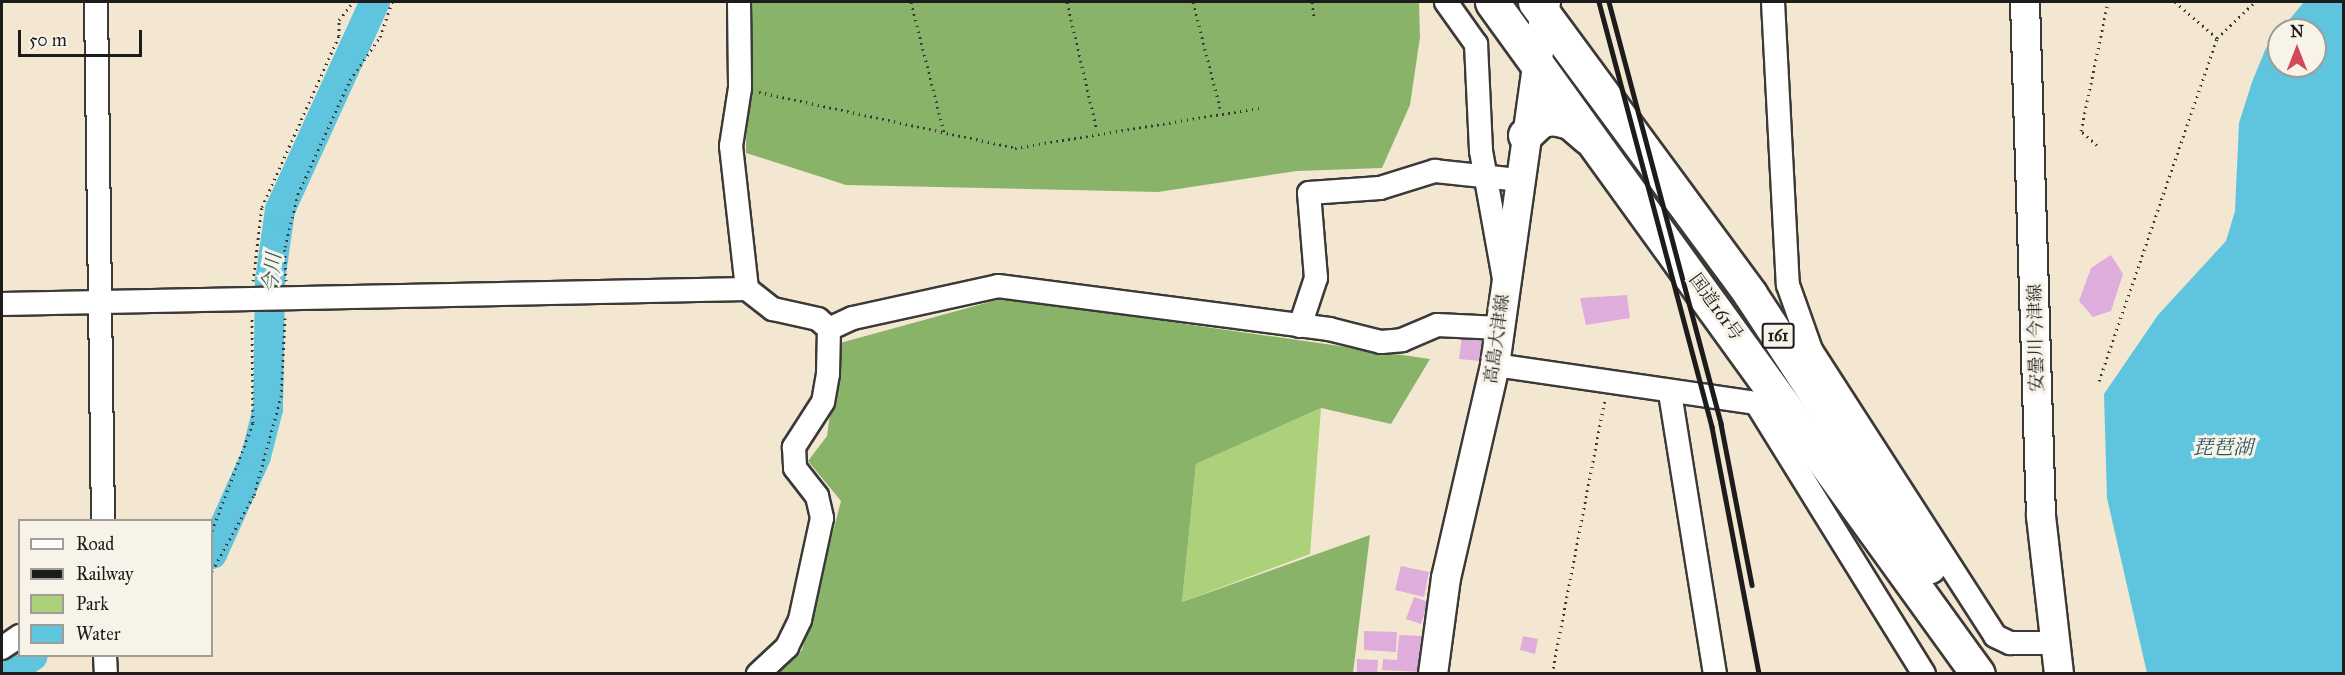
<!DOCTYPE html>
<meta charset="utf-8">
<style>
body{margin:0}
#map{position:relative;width:2345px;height:675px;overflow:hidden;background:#f4e7d2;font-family:"IM FELL Great Primer","Noto Serif JP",serif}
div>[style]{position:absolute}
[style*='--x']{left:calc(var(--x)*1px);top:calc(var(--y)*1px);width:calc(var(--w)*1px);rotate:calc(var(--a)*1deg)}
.green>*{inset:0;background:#add17a}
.forest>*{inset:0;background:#8ab36a}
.water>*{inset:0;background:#5fc4dd}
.river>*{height:30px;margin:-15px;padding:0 15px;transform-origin:15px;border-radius:15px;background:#5fc4dd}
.building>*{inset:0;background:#dfaddc}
.path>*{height:3px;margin-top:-1.5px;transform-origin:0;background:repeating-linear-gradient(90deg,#3c3a37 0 1.5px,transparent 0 6px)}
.roads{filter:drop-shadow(2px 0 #3c3a37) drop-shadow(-2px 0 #3c3a37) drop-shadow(0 2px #3c3a37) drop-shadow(0 -2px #3c3a37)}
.minor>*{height:22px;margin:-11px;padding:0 11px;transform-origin:11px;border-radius:11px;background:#fff}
.major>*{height:28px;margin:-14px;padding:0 14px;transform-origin:14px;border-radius:14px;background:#fff}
.highway>*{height:33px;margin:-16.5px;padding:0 16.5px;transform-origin:16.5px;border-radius:16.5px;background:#fff}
.rail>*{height:4.5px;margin:-2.25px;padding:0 2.25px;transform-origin:2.25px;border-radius:2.25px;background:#1c1c1c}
span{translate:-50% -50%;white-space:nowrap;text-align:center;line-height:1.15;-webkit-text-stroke:6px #f7f3e8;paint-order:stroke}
.shield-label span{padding:2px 4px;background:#f7f3e8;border:2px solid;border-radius:4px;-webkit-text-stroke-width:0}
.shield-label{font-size:16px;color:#1c1c1c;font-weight:700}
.street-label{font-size:18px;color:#1c1c1c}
.water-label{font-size:20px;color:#335760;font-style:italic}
.frame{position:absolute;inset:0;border:3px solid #1c1c1c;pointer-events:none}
.legend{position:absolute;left:18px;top:519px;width:195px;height:138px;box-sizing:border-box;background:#f7f3e8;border:2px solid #9f9d96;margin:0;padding:8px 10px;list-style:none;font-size:18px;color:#1c1c1c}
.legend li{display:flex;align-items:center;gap:12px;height:30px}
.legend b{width:30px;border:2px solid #9f9d96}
.north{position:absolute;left:2267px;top:18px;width:60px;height:60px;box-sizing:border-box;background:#f7f3e8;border:2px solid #9f9d96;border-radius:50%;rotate:0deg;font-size:16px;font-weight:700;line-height:24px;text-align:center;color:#1c1c1c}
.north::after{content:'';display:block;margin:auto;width:21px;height:27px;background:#d1495b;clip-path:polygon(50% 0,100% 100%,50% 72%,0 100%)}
.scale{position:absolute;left:18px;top:30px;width:124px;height:27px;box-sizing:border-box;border:3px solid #1c1c1c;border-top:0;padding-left:8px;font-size:18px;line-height:21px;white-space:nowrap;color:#1c1c1c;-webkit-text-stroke:4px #f7f3e8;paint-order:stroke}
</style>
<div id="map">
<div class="green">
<i style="clip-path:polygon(1321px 408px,1310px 554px,1182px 602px,1196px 464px)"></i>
</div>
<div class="forest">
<i style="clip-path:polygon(748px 2px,1419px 2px,1420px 37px,1410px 105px,1382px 168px,1297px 171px,1158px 192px,846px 185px,746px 153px)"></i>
<i style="clip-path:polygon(1004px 298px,1430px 359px,1391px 424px,1321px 408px,1196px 464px,1182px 602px,1370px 535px,1353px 673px,778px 674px,802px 650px,841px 501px,808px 461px,827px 436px,840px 343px)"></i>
</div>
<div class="water">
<i style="clip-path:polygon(evenodd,2304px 2px,2343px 2px,2343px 673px,2147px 673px,2107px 498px,2104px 394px,2158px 315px,2226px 241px,2235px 211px,2239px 123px,2252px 82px,2266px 48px,2304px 2px,2279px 30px,2315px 30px,2315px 66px,2279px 66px,2279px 30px)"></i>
</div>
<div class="river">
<i style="--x:212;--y:554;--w:107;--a:-65.8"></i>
<i style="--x:256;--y:456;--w:49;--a:-75.7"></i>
<i style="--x:268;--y:409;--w:128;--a:-89.1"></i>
<i style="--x:270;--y:281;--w:72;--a:-82"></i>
<i style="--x:280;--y:210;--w:229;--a:-65.5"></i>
<i style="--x:6;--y:674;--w:32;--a:-34"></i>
</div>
<div class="building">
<i style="clip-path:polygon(2111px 255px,2123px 274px,2111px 311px,2093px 317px,2079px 301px,2091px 268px)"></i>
<i style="clip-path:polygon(1627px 295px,1630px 318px,1586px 325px,1580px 298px)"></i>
<i style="clip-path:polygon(1463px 328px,1483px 330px,1480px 361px,1459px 359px)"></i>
<i style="clip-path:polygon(1401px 566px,1429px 572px,1424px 597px,1395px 590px)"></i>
<i style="clip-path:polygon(1414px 597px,1428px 602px,1421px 624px,1406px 619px)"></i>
<i style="clip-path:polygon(1364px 631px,1397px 632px,1396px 652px,1364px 650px)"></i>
<i style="clip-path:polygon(1399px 635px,1424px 636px,1422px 672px,1382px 670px,1383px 659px,1397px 660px)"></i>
<i style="clip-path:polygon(1523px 636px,1538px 639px,1535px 654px,1520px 650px)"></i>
<i style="clip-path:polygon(1357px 659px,1378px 660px,1377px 674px,1357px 674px)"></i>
</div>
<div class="path">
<i style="--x:911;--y:2;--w:134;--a:75.8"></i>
<i style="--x:1067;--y:2;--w:132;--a:76.9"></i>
<i style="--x:1193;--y:2;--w:114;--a:75.7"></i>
<i style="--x:1312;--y:2;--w:17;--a:83"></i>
<i style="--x:2217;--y:38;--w:52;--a:-43.5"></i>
<i style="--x:759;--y:92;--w:262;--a:12.3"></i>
<i style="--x:1015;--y:148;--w:247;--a:-9.3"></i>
<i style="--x:2097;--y:145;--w:21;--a:-139"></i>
<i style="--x:2081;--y:131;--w:132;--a:-78.2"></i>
<i style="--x:253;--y:281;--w:75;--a:-83.1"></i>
<i style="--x:262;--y:207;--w:188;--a:-65.8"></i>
<i style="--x:339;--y:36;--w:16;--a:-90"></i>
<i style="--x:339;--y:20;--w:23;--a:-52"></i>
<i style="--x:286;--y:281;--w:34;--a:-92"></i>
<i style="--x:285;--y:247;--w:55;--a:-76.2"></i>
<i style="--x:298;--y:194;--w:125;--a:-65.5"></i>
<i style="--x:350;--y:80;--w:52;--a:-55.1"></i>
<i style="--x:380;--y:37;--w:37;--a:-71"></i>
<i style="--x:2099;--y:381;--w:363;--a:-71"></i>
<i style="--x:2217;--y:38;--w:55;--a:-139.4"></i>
<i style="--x:212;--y:531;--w:116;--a:-69.2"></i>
<i style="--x:253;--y:423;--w:105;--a:-90.5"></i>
<i style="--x:212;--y:571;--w:87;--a:-61.1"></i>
<i style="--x:254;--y:495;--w:102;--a:-74.6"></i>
<i style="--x:281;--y:397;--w:79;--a:-87.1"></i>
<i style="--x:1552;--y:674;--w:280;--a:-79.1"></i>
</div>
<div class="roads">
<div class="minor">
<i style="--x:96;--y:2;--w:518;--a:89.23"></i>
<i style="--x:739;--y:2;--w:86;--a:89.3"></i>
<i style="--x:740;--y:88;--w:59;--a:98.8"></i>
<i style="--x:731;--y:146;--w:144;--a:83.6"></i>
<i style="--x:1446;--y:2;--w:52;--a:54.5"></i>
<i style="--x:1476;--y:44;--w:107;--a:87.3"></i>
<i style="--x:1481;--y:151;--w:130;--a:79.8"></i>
<i style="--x:1773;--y:2;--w:283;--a:87"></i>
<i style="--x:1788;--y:285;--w:69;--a:70.5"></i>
<i style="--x:1811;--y:350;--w:340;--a:57.2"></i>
<i style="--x:1995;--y:636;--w:17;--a:25"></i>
<i style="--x:2010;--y:643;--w:42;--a:0"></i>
<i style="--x:2;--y:304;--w:745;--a:-1.15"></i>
<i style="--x:747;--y:289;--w:33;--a:38"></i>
<i style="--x:773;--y:309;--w:46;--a:12.5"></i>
<i style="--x:818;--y:319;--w:15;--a:42"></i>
<i style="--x:829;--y:329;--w:45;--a:91.3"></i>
<i style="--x:828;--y:374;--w:28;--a:100"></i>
<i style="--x:823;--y:402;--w:54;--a:122.8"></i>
<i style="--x:794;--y:447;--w:21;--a:87"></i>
<i style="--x:795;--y:468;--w:36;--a:52"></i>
<i style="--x:817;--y:496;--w:23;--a:77"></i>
<i style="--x:822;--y:518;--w:104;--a:102.2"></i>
<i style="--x:800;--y:620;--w:30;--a:116"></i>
<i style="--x:787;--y:647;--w:40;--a:137"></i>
<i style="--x:1300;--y:326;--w:51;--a:-71.6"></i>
<i style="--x:1316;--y:278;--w:85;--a:-94.7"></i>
<i style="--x:1309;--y:193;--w:71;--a:-4"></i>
<i style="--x:1380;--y:188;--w:58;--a:-17.2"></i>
<i style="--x:1435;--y:171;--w:84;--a:6.1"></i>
<i style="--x:829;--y:329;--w:26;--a:-25"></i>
<i style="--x:853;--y:318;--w:148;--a:-12.4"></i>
<i style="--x:998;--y:286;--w:334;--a:7.4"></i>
<i style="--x:1329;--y:329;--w:54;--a:14"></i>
<i style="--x:1381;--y:342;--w:21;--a:-5"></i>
<i style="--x:1402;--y:340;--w:38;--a:-23"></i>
<i style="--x:1437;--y:325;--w:63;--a:2.7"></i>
<i style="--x:1495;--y:365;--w:264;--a:8.3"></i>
<i style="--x:1756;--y:403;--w:319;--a:58.2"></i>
<i style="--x:1670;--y:393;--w:285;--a:80.9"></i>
<i style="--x:2;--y:648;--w:22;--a:-34"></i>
<i style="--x:105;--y:656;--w:18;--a:87"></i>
</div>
<div class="major">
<i style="--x:2025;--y:2;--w:514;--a:88.22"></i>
<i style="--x:2041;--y:516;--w:159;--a:83.5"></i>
<i style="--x:1433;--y:674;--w:97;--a:-82.3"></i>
<i style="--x:1446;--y:578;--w:219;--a:-77"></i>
<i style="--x:1495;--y:365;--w:367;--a:-82"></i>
</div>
<div class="highway">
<i style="--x:1492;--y:2;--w:829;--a:54.13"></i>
<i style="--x:1535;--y:2;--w:363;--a:53.6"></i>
<i style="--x:1750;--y:294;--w:326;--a:56.7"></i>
<i style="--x:1525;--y:135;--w:22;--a:-43"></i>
<i style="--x:1541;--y:120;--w:12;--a:-9"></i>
<i style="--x:1553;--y:118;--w:17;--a:13"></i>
<i style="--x:1570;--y:122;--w:23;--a:41"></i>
</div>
</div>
<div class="rail">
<i style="--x:1599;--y:2;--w:440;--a:75.1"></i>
<i style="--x:1712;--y:427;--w:251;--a:79.2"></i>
<i style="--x:1609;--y:2;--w:437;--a:75.1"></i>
<i style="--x:1721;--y:424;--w:164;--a:79.1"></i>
</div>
<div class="shield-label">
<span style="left:1778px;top:336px">161</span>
</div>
<div class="street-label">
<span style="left:1716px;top:307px;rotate:54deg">国道161号</span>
<span style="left:2036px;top:338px;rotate:-91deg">安曇川今津線</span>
<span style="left:1497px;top:339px;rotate:-82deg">高島大津線</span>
</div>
<div class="water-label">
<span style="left:272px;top:273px;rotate:-84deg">今川</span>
<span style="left:2223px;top:447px">琵琶湖</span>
</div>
<div class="frame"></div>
<ul class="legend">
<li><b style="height:8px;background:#fff"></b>Road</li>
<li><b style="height:8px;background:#1c1c1c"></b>Railway</li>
<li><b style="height:16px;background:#add17a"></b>Park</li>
<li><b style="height:16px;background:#5fc4dd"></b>Water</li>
</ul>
<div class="north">N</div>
<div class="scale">50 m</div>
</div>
